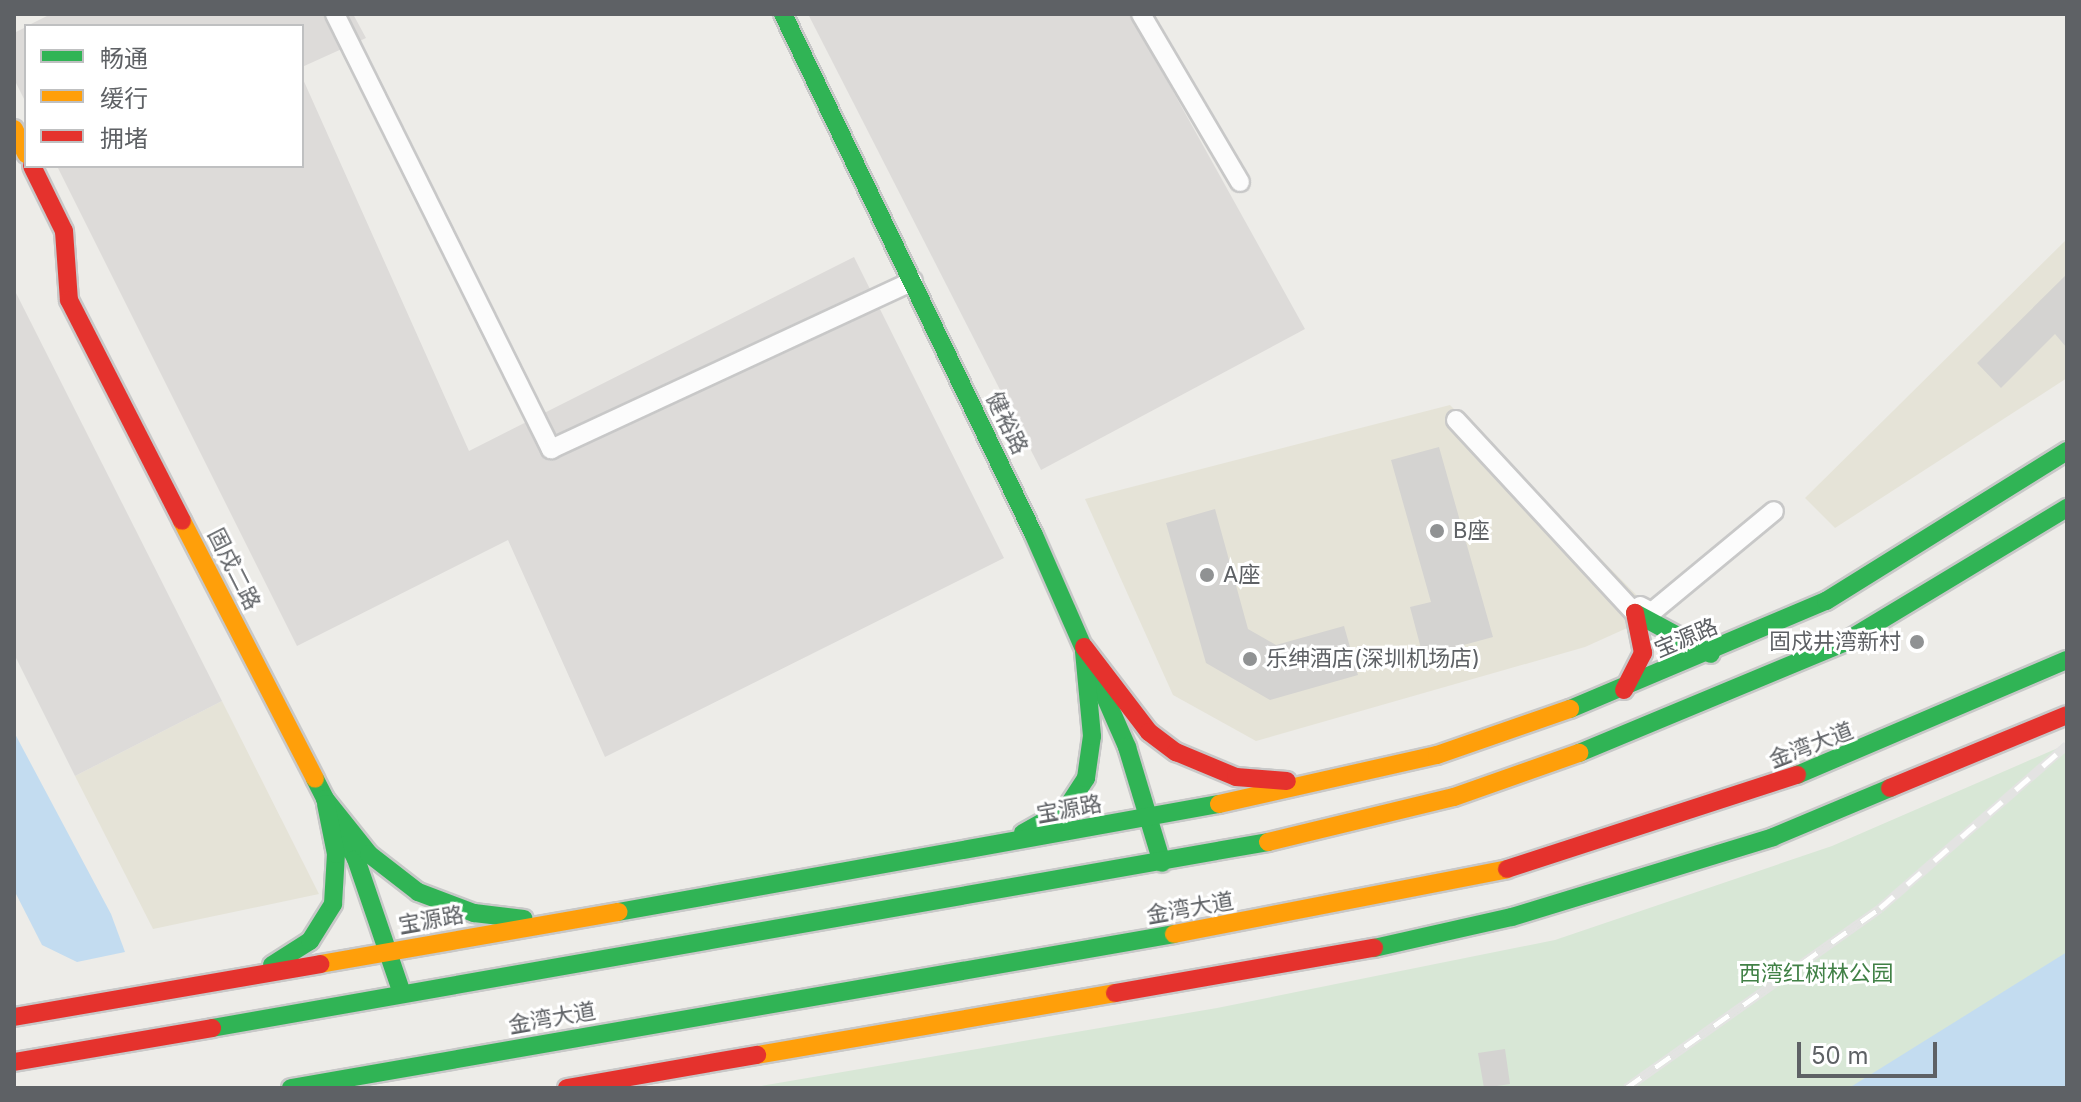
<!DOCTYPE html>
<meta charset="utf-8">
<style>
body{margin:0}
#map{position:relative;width:2081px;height:1102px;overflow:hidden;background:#edece8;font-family:Inter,"Noto Sans SC",sans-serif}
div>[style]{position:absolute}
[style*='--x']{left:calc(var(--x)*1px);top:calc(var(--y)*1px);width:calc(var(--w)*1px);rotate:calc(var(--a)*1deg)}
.commercial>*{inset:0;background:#e5e3d7}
.industrial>*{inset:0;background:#dddbd9}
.green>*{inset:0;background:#d8e7d6}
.water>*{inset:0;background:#c3dcf0}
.building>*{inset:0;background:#d4d3d1}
.roads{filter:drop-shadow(2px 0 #c8c8c8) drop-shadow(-2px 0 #c8c8c8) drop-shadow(0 2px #c8c8c8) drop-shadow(0 -2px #c8c8c8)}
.street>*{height:18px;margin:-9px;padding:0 9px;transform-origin:9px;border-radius:9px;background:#fcfcfc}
.fast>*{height:18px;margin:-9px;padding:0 9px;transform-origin:9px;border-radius:9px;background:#30b455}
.slow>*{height:18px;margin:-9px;padding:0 9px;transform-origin:9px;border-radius:9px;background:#ff9f0a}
.jam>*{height:18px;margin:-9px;padding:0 9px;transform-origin:9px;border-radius:9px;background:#e5322d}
.rail>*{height:9px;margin-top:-4.5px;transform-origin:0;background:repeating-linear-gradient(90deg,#fff 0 18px,#e3e3e2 0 36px);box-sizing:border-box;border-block:2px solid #e3e3e2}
.dots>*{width:22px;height:22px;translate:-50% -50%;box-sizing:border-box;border:4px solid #fff;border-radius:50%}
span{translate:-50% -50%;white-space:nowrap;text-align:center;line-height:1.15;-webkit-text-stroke:6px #fff;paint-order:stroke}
.street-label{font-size:22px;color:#5e6165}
.poi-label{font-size:22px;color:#5e6165}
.left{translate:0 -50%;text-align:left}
.right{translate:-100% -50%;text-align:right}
.park-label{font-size:22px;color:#418146}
.frame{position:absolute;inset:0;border:16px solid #5e6165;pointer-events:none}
.legend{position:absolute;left:24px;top:24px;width:280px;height:144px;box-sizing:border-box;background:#fff;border:2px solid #bfc0c1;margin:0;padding:10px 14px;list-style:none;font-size:24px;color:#5e6165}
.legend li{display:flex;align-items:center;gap:16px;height:40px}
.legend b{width:40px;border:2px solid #bfc0c1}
.scale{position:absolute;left:1797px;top:1042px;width:140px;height:36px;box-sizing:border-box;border:4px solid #5e6165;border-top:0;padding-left:10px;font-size:24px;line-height:28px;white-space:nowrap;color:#5e6165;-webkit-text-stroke:6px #fff;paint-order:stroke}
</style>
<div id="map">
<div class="commercial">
<i style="clip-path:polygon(2067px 239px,2067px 378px,1835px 528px,1805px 498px)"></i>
<i style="clip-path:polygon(1450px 405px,1656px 615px,1585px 647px,1256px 741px,1173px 695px,1085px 499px)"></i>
<i style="clip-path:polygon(222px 701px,319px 894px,153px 929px,75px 776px)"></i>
</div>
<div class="industrial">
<i style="clip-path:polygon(51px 14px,353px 14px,366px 38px,302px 67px,302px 26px,27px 26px)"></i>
<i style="clip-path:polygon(808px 14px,1130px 14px,1305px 329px,1041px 470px)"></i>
<i style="clip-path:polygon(26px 27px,26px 103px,14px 79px,14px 33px)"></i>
<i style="clip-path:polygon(302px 77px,469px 451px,854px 257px,1004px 558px,605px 757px,508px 540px,297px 646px,57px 166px,302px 166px)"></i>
<i style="clip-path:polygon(14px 289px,222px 701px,75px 776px,14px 654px)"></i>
</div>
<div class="green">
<i style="clip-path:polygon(2067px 744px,2067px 1055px,2000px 1088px,749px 1088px,1217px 1008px,1555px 940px,1832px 846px)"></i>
</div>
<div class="water">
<i style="clip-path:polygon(14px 732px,111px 914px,125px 952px,77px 962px,42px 945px,14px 890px)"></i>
<i style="clip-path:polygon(2067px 952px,2067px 1088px,1849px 1088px)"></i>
</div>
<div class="building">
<i style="clip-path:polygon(2067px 274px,2067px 348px,2055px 334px,2001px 388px,1977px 363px)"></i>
<i style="clip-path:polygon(1439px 447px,1493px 637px,1423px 656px,1410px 607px,1431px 602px,1391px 460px)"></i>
<i style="clip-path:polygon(1215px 509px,1248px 629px,1276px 645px,1344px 626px,1358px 675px,1270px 700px,1206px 663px,1166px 523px)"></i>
<i style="clip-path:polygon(1505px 1049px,1510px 1084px,1484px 1088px,1478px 1053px)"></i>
</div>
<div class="roads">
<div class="street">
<i style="--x:335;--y:14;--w:486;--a:63.6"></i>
<i style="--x:551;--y:449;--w:399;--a:-24.9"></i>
<i style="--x:1141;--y:14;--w:195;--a:59.5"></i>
<i style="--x:1456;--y:420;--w:263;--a:47.2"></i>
<i style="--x:1640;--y:606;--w:13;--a:27"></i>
<i style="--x:1652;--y:612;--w:158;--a:-39.6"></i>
</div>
<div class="fast">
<i style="--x:783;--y:14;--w:578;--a:64.28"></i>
<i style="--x:1034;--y:535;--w:232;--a:66.3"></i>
<i style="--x:1127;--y:747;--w:121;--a:73.2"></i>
<i style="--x:1635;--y:613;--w:86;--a:28.3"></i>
<i style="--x:1570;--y:709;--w:278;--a:-22.9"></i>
<i style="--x:1826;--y:601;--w:284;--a:-31.9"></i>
<i style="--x:1579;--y:753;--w:286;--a:-22.6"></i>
<i style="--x:1843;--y:643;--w:262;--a:-31.1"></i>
<i style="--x:1797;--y:775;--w:293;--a:-23.1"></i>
<i style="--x:315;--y:779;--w:90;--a:62.9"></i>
<i style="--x:356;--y:859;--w:142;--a:71.1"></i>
<i style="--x:325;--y:799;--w:70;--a:51.3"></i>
<i style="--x:369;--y:854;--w:62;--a:37.8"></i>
<i style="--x:418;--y:892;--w:60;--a:20.6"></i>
<i style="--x:474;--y:913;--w:50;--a:6.8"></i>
<i style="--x:1023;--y:833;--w:49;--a:-29.2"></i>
<i style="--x:1066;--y:809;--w:37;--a:-57"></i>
<i style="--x:1086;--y:778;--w:42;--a:-81.9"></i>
<i style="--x:1092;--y:736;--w:85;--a:-95.4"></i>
<i style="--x:618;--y:912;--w:611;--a:-10.19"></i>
<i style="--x:1374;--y:948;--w:141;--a:-12.7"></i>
<i style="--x:1512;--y:917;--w:273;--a:-17"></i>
<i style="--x:1773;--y:837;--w:127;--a:-22.7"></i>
<i style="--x:272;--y:965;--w:45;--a:-32.3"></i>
<i style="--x:310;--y:941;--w:44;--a:-58.1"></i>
<i style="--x:333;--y:904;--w:50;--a:-86.6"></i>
<i style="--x:336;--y:854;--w:51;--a:-101.3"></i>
<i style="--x:212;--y:1028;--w:1072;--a:-9.99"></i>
<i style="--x:291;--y:1088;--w:896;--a:-9.89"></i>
</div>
<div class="slow">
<i style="--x:14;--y:129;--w:28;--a:64"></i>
<i style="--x:182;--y:521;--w:290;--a:62.7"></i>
<i style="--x:1219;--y:804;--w:223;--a:-12.7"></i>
<i style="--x:1437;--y:755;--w:141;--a:-19.1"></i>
<i style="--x:1268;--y:842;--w:191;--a:-13.6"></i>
<i style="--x:1454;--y:797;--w:133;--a:-19.4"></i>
<i style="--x:1174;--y:934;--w:339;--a:-11"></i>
<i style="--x:320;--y:964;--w:303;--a:-9.9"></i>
<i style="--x:757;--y:1055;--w:363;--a:-9.8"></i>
</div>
<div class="jam">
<i style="--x:32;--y:166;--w:72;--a:63.8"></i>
<i style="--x:64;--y:231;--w:69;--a:85.9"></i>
<i style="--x:69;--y:300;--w:248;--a:62.9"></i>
<i style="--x:1084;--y:647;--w:107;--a:52.6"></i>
<i style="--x:1149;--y:732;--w:34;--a:37"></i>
<i style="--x:1176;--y:752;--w:65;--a:22.6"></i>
<i style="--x:1236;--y:777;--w:51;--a:4.5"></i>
<i style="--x:1624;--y:690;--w:42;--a:-62.8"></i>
<i style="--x:1643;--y:653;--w:41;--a:-101.3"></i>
<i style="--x:1890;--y:788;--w:191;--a:-22.4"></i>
<i style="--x:1507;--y:869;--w:305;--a:-18"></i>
<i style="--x:1115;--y:993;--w:263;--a:-9.9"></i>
<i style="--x:14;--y:1017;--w:311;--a:-9.8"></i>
<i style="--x:14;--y:1062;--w:201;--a:-9.7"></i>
<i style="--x:567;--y:1088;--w:193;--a:-9.9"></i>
</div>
</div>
<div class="rail">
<i style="--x:1626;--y:1088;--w:311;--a:-35.3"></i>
<i style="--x:1880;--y:908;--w:248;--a:-41.1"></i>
</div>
<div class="dots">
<i style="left:1437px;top:531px;background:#909293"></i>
<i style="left:1207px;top:575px;background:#909293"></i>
<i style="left:1917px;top:642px;background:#909293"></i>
<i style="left:1250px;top:659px;background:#909293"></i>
</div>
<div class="street-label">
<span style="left:1007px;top:423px;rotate:64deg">健裕路</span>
<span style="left:234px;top:569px;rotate:63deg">固戍二路</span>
<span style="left:1686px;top:638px;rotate:-23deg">宝源路</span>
<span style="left:1811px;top:745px;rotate:-21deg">金湾大道</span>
<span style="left:1069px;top:809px;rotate:-10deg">宝源路</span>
<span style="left:1190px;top:908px;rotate:-10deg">金湾大道</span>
<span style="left:431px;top:920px;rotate:-10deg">宝源路</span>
<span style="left:552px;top:1018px;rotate:-10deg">金湾大道</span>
</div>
<div class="poi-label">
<span class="left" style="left:1453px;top:531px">B座</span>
<span class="left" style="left:1223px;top:575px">A座</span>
<span class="right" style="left:1901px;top:642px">固戍井湾新村</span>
<span class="left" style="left:1266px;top:659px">乐绅酒店(深圳机场店)</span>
</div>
<div class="park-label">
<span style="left:1816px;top:974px">西湾红树林公园</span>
</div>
<div class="frame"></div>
<ul class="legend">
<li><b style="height:10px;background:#30b455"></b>畅通</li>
<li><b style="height:10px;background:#ff9f0a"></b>缓行</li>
<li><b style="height:10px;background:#e5322d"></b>拥堵</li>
</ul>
<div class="scale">50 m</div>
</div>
